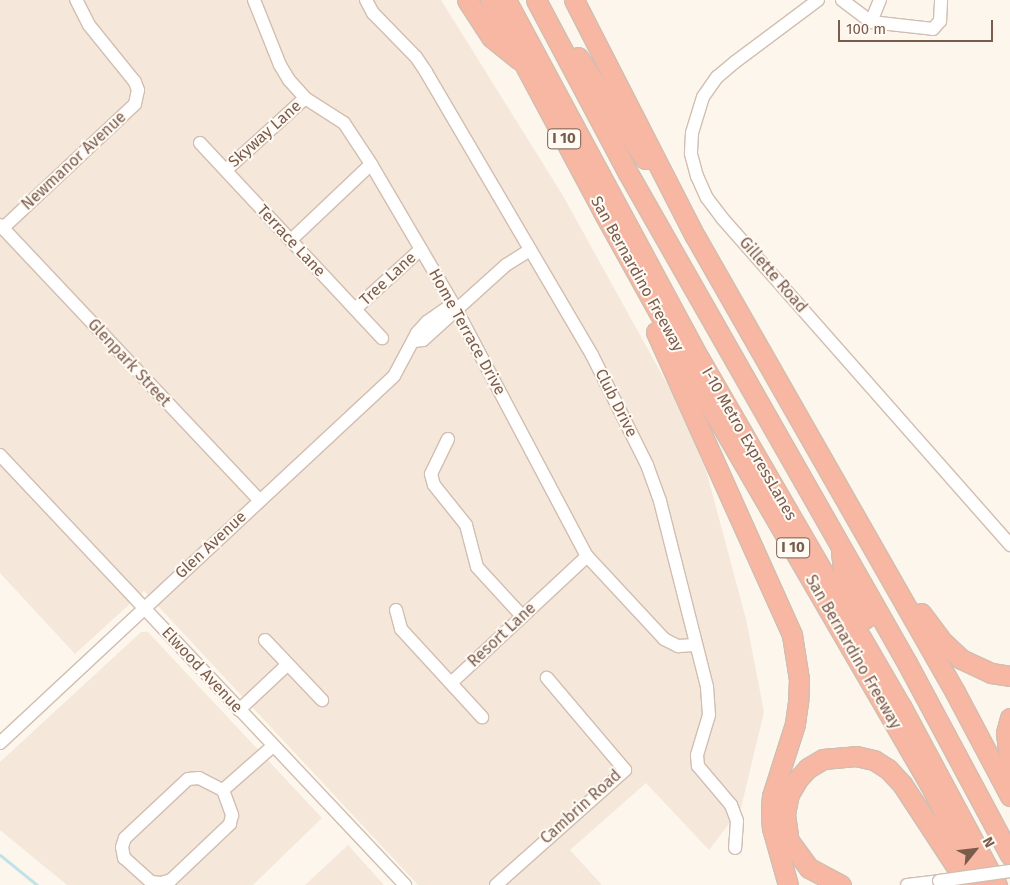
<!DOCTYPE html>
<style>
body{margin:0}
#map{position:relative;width:1010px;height:885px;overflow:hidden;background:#fdf6ec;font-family:"Fira Sans",sans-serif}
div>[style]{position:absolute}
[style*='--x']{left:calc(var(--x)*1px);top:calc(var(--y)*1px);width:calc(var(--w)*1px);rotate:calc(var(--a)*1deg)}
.residential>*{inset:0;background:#f5e8da}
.stream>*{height:3px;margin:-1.5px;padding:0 1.5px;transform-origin:1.5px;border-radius:1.5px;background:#bfe3e8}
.roads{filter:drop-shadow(1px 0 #d1beb0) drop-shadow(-1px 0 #d1beb0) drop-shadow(0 1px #d1beb0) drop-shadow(0 -1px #d1beb0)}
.minor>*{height:12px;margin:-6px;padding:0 6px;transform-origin:6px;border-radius:6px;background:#fff}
.highway>*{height:19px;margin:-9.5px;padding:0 9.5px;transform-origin:9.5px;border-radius:9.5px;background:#f7b7a3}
.bridges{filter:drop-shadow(1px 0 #d1beb0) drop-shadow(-1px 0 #d1beb0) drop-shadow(0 1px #d1beb0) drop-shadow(0 -1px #d1beb0)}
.minor-bridge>*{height:12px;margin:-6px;padding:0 6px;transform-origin:6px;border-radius:6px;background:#fff}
span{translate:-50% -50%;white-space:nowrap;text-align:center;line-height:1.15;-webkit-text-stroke:4px #fffaf3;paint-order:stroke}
.shield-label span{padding:1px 4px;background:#fffaf3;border:1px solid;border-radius:4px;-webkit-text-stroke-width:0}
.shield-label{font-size:15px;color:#7a5c4d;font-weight:700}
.street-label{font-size:16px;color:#7a5c4d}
.north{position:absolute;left:950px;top:825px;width:50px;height:50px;-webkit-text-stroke:4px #fffaf3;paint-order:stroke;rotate:61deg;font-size:14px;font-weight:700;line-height:20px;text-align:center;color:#7a5c4d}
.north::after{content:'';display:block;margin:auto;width:18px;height:22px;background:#7a5c4d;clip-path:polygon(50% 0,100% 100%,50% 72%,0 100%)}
.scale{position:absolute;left:838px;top:20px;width:155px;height:22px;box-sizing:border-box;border:2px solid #7a5c4d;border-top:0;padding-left:6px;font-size:15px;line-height:18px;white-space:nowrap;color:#7a5c4d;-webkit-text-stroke:4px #fffaf3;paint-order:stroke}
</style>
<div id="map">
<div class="residential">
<i style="clip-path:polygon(0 0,441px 0,562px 194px,676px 400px,706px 470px,746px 619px,764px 712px,741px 808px,709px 850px,646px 783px,570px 850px,602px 885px,418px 885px,144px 591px,75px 654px,0 573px)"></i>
<i style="clip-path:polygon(141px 632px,148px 632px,322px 818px,253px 885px,67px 885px,0 830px,0 762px)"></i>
<i style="clip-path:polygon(348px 845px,384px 885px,305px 885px)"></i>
</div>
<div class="stream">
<i style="--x:0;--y:855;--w:48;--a:39"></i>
</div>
<div class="roads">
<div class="minor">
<i style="--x:254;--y:0;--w:70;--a:68.2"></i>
<i style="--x:280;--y:65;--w:17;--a:59"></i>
<i style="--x:289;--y:80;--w:24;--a:48"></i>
<i style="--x:305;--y:98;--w:46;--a:32.7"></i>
<i style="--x:344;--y:123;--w:49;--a:56.6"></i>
<i style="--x:371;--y:164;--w:168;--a:59.6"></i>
<i style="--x:456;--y:309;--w:280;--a:62.1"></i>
<i style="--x:587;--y:556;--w:113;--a:47.1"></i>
<i style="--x:664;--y:639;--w:16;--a:27"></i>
<i style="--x:678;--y:646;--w:18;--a:-3"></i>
<i style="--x:366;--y:0;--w:15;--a:62"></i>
<i style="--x:373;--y:13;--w:62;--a:45.7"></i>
<i style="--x:416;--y:57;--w:18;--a:56"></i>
<i style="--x:426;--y:72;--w:328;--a:59.6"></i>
<i style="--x:592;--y:355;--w:123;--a:63.4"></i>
<i style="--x:647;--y:465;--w:38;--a:70"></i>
<i style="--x:660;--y:501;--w:192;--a:75.8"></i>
<i style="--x:707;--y:687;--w:28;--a:86"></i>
<i style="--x:709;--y:715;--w:42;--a:106.7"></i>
<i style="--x:697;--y:755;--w:11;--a:85"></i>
<i style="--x:698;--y:766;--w:51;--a:49.8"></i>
<i style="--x:731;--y:805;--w:17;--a:69"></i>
<i style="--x:737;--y:821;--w:27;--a:94"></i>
<i style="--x:818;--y:0;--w:104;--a:143.2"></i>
<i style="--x:735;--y:62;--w:23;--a:140"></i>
<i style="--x:717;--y:77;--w:24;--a:125"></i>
<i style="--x:703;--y:97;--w:38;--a:107"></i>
<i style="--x:692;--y:133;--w:21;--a:93"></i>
<i style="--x:691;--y:154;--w:23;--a:75"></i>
<i style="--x:697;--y:176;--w:24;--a:66"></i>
<i style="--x:707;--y:198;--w:25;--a:53"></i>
<i style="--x:722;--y:218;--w:436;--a:48.6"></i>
<i style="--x:842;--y:0;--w:36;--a:37"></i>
<i style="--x:871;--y:22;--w:62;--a:6.4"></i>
<i style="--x:933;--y:29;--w:11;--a:-49"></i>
<i style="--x:940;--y:21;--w:21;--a:-87"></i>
<i style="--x:871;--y:22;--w:24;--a:-68"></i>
<i style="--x:200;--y:143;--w:267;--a:47"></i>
<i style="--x:226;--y:170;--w:107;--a:-42.3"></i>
<i style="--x:0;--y:225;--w:378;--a:46.7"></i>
<i style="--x:3;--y:228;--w:181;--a:-43.2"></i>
<i style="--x:135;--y:104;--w:14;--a:-78"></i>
<i style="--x:138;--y:90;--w:9;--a:-111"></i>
<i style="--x:135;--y:82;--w:73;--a:-128.9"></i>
<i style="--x:89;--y:25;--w:28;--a:-117"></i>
<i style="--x:291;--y:240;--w:110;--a:-43.5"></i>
<i style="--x:355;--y:309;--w:89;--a:-42.3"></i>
<i style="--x:414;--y:341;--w:9;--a:-6"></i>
<i style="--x:423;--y:340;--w:112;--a:-42.1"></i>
<i style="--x:506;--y:265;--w:28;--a:-32"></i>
<i style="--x:448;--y:439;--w:39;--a:116"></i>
<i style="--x:431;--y:474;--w:11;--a:75"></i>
<i style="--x:434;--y:485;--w:51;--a:51.3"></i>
<i style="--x:466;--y:525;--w:43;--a:75.3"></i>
<i style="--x:477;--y:567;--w:67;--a:47.4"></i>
<i style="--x:0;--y:455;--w:591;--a:46.71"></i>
<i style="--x:396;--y:610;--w:20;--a:75"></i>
<i style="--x:401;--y:629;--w:120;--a:47.4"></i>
<i style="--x:265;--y:640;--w:83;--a:46.5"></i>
<i style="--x:451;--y:683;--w:186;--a:-43"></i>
<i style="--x:239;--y:710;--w:67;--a:-43.2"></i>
<i style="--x:0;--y:743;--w:538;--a:-42.97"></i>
<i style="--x:394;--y:376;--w:49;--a:-61.9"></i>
<i style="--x:417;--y:333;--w:15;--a:-48"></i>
<i style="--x:427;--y:322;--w:24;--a:-35"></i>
<i style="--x:447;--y:308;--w:9;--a:6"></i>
<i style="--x:199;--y:778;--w:27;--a:27"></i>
<i style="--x:223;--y:790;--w:27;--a:70"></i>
<i style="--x:232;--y:815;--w:9;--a:103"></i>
<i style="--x:230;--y:824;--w:81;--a:136.5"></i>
<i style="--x:171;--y:880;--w:10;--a:163"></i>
<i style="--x:161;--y:883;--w:10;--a:-174"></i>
<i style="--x:151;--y:882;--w:36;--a:-138"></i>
<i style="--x:124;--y:858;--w:11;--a:-100"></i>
<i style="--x:122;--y:847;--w:9;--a:-72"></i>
<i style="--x:125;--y:838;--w:86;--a:-43.1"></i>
<i style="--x:188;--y:779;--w:11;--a:-5"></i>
<i style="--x:223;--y:790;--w:67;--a:-41.3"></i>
<i style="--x:496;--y:885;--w:173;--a:-41.7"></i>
<i style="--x:625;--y:770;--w:121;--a:-130.3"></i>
<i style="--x:907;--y:885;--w:32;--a:-7"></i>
</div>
<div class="highway">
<i style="--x:467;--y:0;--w:44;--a:57"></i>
<i style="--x:491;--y:37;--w:36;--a:39"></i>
<i style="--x:490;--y:0;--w:240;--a:61.9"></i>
<i style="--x:603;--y:212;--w:239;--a:61"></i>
<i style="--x:719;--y:421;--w:419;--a:59.9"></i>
<i style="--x:929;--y:783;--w:114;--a:63"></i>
<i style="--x:506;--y:0;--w:407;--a:61.7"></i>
<i style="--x:699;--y:358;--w:402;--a:59.9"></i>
<i style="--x:901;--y:706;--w:203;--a:61.8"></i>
<i style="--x:536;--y:0;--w:196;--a:62"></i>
<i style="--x:628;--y:173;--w:564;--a:60.34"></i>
<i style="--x:907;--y:663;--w:218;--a:61.8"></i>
<i style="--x:574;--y:0;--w:265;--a:62.9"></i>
<i style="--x:695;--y:236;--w:525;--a:60.31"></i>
<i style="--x:955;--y:692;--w:118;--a:62.1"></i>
<i style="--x:578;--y:57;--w:122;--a:56.7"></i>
<i style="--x:656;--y:332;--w:332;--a:65.8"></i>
<i style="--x:792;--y:635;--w:45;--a:81"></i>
<i style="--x:799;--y:679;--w:23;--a:92"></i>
<i style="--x:798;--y:702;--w:22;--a:98"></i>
<i style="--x:795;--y:724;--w:76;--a:107.7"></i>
<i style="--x:772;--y:796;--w:15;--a:94"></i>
<i style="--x:771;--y:811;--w:17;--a:87"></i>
<i style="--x:772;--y:828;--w:59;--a:74.3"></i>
<i style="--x:841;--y:551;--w:30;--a:84"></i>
<i style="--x:844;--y:581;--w:43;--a:60.4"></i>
<i style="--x:921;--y:613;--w:38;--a:53"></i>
<i style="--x:944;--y:643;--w:23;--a:43"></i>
<i style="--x:961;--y:659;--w:33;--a:25"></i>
<i style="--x:991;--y:673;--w:19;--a:9"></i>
<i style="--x:1010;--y:718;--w:16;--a:105"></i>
<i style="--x:1006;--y:733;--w:34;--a:83"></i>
<i style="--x:787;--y:838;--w:37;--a:54"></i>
<i style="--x:809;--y:868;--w:36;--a:28"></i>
<i style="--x:790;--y:850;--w:36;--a:-98"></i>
<i style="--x:785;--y:814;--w:20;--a:-79"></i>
<i style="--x:789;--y:794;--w:17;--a:-59"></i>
<i style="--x:798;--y:779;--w:15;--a:-48"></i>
<i style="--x:808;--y:768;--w:17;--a:-31"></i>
<i style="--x:823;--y:759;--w:33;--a:-5"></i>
<i style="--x:856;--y:756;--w:18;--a:13"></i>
<i style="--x:874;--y:760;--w:17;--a:33"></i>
<i style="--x:888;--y:769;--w:21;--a:47"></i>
<i style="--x:902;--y:784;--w:121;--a:56.8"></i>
</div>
</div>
<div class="bridges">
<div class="minor-bridge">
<i style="--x:939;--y:881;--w:72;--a:-8"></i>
</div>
</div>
<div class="shield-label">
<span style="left:564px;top:139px">I 10</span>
<span style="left:793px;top:548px">I 10</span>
</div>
<div class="street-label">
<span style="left:265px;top:134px;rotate:-42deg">Skyway Lane</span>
<span style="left:74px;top:161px;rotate:-43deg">Newmanor Avenue</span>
<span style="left:291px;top:241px;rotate:47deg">Terrace Lane</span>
<span style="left:637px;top:274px;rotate:61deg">San Bernardino Freeway</span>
<span style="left:773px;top:275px;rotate:49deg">Gillette Road</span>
<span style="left:388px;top:279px;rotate:-43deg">Tree Lane</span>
<span style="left:467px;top:332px;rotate:61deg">Home Terrace Drive</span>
<span style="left:129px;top:363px;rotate:47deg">Glenpark Street</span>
<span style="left:616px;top:403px;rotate:63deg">Club Drive</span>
<span style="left:749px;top:444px;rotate:60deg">I-10 Metro ExpressLanes</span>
<span style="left:211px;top:545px;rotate:-43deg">Glen Avenue</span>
<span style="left:502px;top:635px;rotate:-43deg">Resort Lane</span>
<span style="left:853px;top:652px;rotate:60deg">San Bernardino Freeway</span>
<span style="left:202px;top:670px;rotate:47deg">Elwood Avenue</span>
<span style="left:581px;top:807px;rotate:-42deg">Cambrin Road</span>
</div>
<div class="north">N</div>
<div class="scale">100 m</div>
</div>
